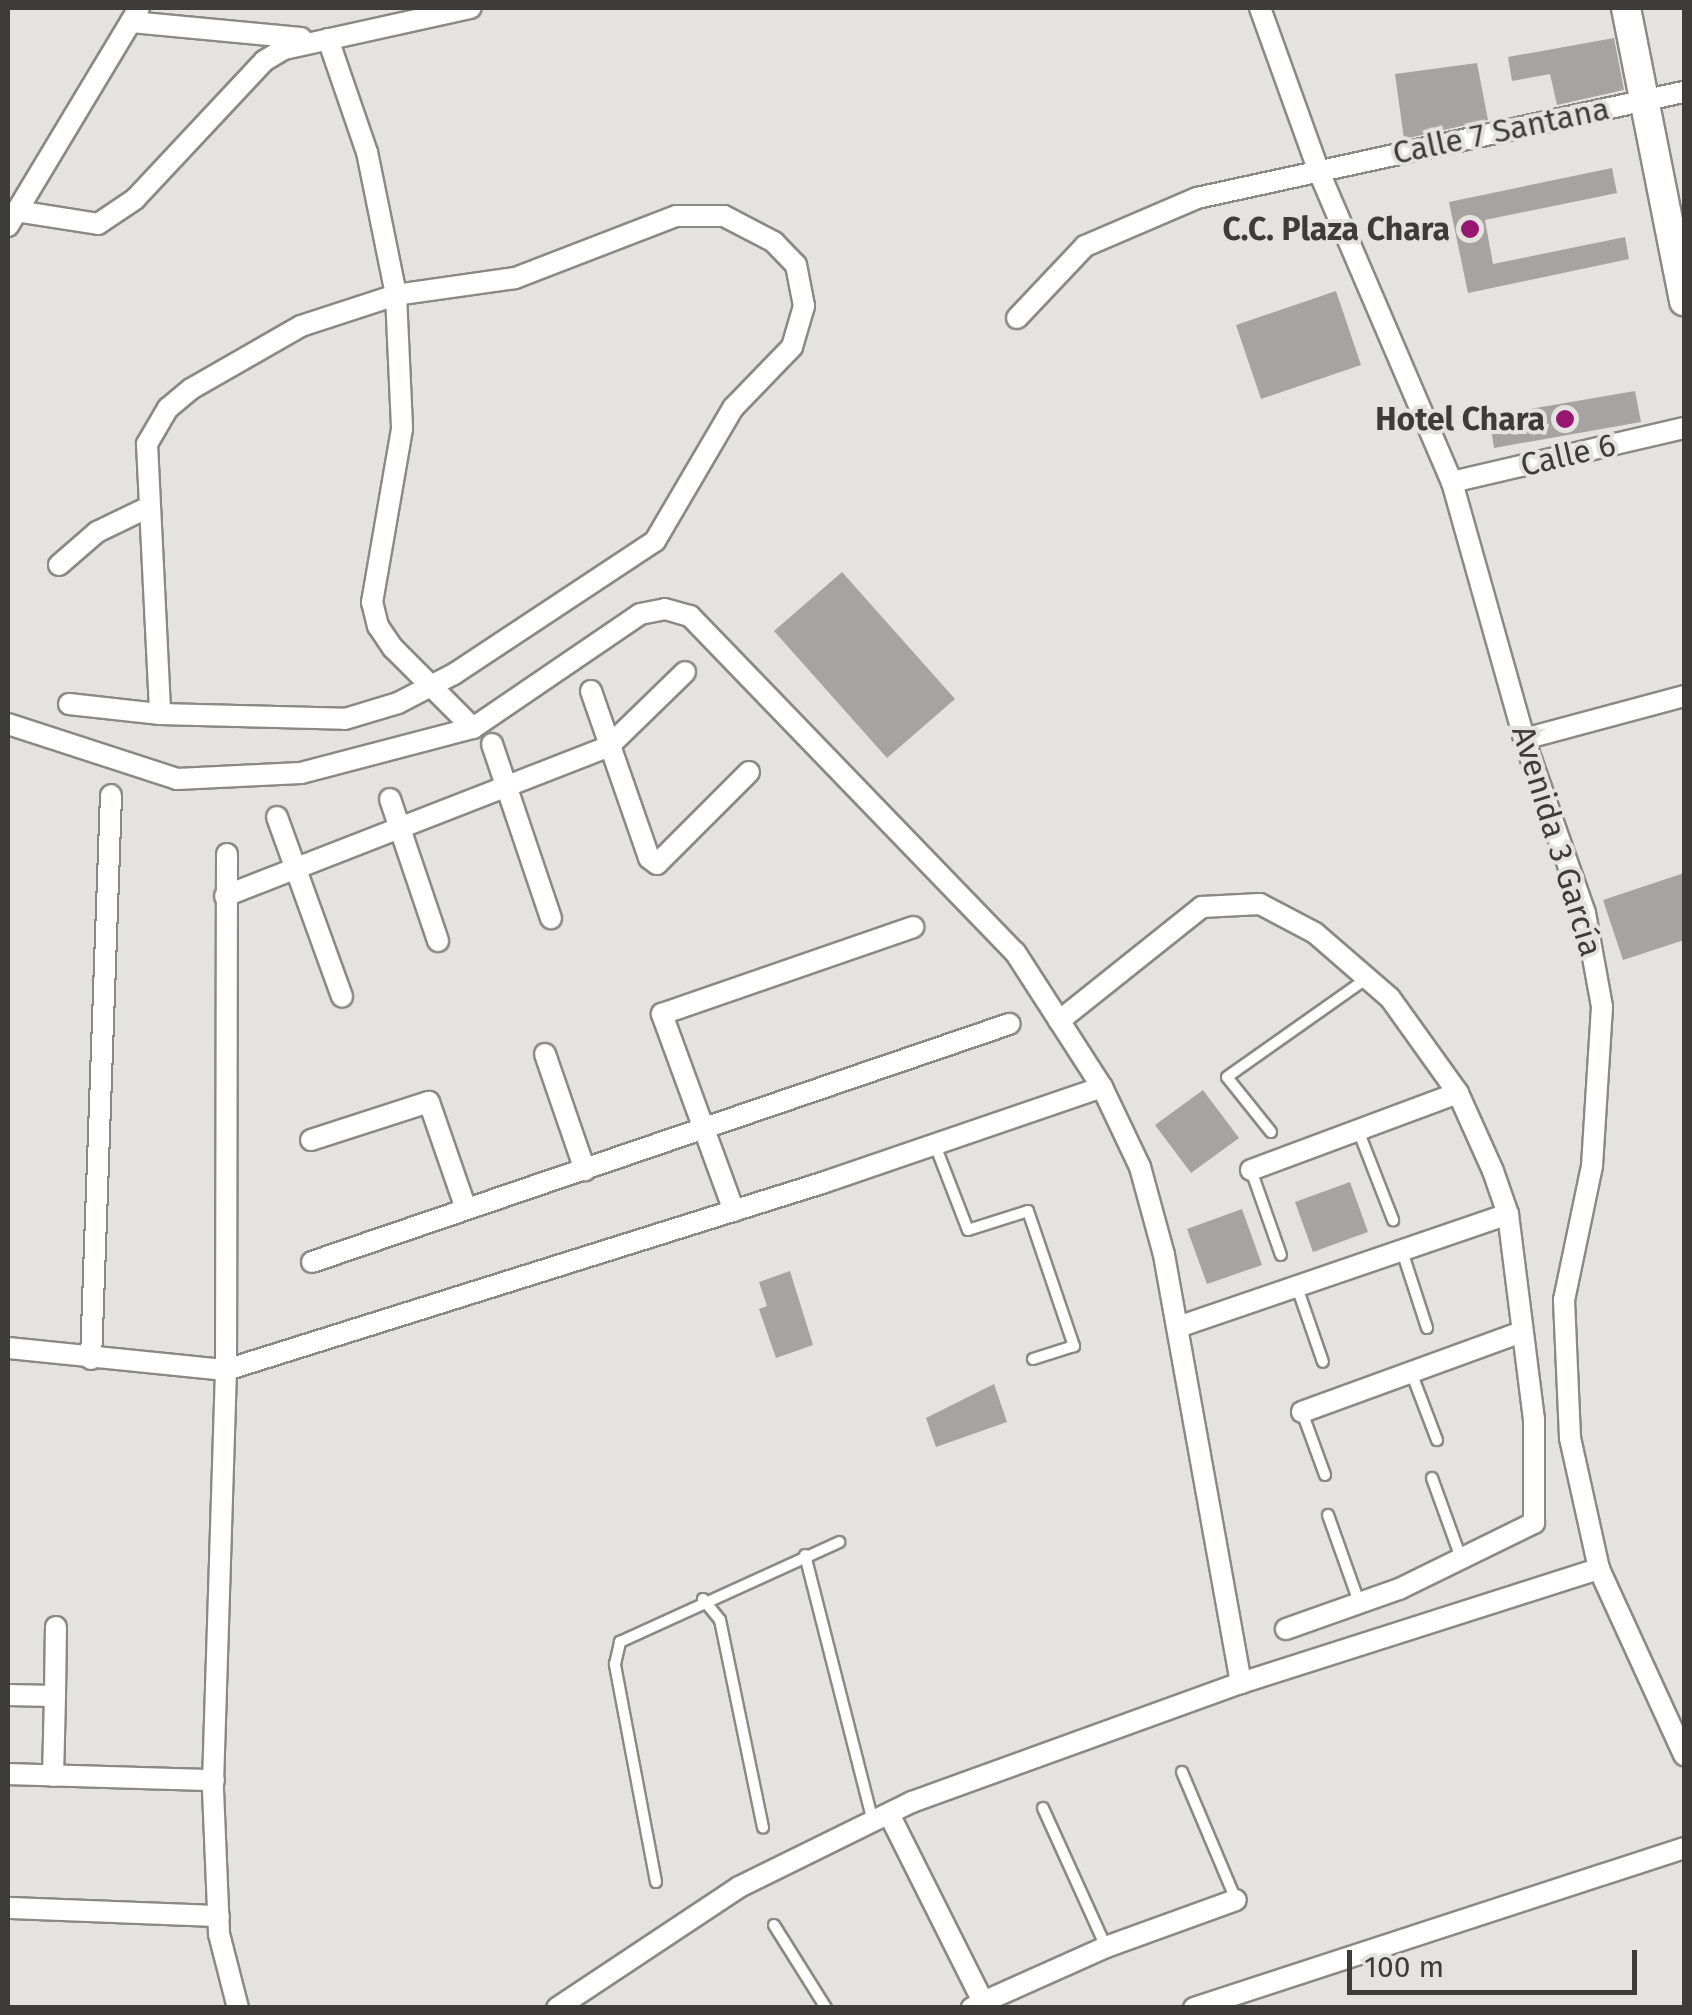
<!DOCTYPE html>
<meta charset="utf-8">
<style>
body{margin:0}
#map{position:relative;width:1692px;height:2015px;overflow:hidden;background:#e5e3df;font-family:"Fira Sans",sans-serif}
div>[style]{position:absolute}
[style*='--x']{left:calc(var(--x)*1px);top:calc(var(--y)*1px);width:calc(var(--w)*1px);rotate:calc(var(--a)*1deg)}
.building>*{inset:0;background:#a7a3a1}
.roads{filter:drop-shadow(2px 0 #8b8985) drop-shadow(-2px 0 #8b8985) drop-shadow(0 2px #8b8985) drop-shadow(0 -2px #8b8985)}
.lane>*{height:10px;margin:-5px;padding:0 5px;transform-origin:5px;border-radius:5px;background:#fff}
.street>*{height:20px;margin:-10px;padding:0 10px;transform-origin:10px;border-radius:10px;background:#fff}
.secondary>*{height:28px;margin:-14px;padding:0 14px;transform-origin:14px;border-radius:14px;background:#fff}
.dots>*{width:28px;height:28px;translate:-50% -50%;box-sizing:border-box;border:5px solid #e5e3df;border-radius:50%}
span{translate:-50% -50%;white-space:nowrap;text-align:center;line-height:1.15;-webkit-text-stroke:8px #e5e3df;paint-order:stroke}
.street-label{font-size:32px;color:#3e3c3b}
.poi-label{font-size:32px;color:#3e3c3b;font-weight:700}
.right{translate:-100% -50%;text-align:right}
.frame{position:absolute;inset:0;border:10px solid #3e3c3b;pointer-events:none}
.scale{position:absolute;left:1347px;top:1950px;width:290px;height:45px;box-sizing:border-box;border:5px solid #3e3c3b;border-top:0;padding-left:12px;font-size:30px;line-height:35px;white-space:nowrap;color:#3e3c3b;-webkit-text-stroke:8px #e5e3df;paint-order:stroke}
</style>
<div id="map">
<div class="building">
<i style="clip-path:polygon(1614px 38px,1624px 90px,1557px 105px,1550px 74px,1512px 81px,1508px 57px)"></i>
<i style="clip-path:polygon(1477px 63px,1488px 120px,1404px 139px,1395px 74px)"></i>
<i style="clip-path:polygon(1612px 168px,1617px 193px,1485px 220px,1493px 264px,1625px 237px,1629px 259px,1468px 293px,1449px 202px)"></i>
<i style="clip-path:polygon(1336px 291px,1361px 365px,1261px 399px,1236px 325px)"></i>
<i style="clip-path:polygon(1635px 391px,1641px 422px,1494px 448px,1489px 416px)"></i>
<i style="clip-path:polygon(842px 572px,955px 699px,887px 758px,774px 631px)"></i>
<i style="clip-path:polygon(1684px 873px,1684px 940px,1623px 960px,1603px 900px)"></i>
<i style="clip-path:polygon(1203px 1090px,1239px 1138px,1191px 1173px,1155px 1125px)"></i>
<i style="clip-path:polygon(1350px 1182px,1368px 1232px,1313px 1252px,1295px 1202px)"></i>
<i style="clip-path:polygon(1242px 1209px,1262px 1265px,1207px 1284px,1187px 1229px)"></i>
<i style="clip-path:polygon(790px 1271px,813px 1345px,776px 1358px,759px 1309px,767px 1306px,759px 1282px)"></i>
<i style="clip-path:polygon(994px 1384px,1007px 1422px,936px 1447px,926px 1418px)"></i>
</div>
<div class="roads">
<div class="lane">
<i style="--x:1358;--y:1130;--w:97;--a:68.7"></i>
<i style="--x:1271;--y:1132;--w:70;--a:-128.7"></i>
<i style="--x:1227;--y:1077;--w:170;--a:-35.2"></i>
<i style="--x:935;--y:1145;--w:91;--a:68.8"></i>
<i style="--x:968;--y:1230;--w:63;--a:-17.6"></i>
<i style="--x:1028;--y:1211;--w:143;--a:71.2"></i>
<i style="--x:1074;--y:1346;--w:43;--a:162.4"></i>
<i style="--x:1251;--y:1170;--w:90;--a:70.6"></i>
<i style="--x:1402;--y:1251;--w:81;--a:72"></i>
<i style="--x:1297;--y:1287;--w:79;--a:70.9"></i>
<i style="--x:1411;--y:1372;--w:73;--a:69.1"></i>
<i style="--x:1302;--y:1412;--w:67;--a:69.9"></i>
<i style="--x:1432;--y:1478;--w:88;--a:70.1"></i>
<i style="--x:1328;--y:1515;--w:92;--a:70.4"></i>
<i style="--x:805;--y:1555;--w:275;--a:75.7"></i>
<i style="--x:703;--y:1599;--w:27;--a:51"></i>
<i style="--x:720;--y:1620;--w:212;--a:78.3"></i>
<i style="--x:1182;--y:1772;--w:139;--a:67.1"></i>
<i style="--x:1043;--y:1808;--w:153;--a:65.6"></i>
<i style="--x:656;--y:1882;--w:222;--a:-100.7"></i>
<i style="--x:615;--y:1664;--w:23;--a:-77"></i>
<i style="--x:620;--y:1642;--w:241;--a:-24.5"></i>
<i style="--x:774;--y:1925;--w:98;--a:57.9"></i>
</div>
<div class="street">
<i style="--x:1260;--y:8;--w:174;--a:70.2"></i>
<i style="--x:1319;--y:172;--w:337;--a:66.8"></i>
<i style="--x:1452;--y:482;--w:267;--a:74.3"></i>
<i style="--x:1524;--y:739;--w:184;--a:70.7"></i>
<i style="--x:1585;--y:913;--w:96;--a:79.7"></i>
<i style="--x:1602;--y:1007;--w:159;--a:93.6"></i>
<i style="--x:1592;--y:1166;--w:137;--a:101.8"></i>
<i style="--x:1564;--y:1300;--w:138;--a:87.5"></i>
<i style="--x:1570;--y:1438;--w:134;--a:77.5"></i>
<i style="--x:1599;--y:1569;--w:205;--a:65.4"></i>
<i style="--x:131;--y:22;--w:171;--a:5.4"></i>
<i style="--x:328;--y:39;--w:120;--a:71"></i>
<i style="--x:367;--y:152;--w:146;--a:78.5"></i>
<i style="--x:396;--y:295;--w:134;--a:87.4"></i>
<i style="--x:402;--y:429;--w:176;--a:99.8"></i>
<i style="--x:372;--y:602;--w:25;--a:76"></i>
<i style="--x:378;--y:626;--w:27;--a:56"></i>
<i style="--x:393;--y:648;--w:113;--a:45"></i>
<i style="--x:16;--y:211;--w:83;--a:9"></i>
<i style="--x:98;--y:224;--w:45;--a:-34"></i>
<i style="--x:135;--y:199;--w:189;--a:-46.9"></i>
<i style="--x:264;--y:61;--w:23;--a:-31"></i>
<i style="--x:284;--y:49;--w:191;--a:-12.4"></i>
<i style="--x:8;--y:226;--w:254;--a:-59"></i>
<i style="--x:1017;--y:318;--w:99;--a:-46.6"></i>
<i style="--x:1085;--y:246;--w:122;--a:-23.2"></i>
<i style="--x:1197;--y:198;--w:498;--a:-12.3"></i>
<i style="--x:1452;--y:482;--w:238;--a:-13.1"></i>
<i style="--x:59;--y:565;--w:50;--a:-41"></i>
<i style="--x:97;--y:532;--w:58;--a:-25.7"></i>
<i style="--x:591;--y:691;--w:177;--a:70.8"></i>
<i style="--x:649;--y:858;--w:10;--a:37"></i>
<i style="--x:657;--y:864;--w:130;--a:-45"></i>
<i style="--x:69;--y:704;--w:92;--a:6.3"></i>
<i style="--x:160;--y:714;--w:185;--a:1.5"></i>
<i style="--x:345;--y:719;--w:55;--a:-16.8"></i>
<i style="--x:398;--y:703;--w:63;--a:-27.4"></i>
<i style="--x:454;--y:674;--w:241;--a:-33.5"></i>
<i style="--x:655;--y:541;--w:154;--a:-59.6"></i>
<i style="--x:733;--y:408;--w:85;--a:-46"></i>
<i style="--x:792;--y:347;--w:43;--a:-73.7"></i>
<i style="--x:804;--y:306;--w:42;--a:-101"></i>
<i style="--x:796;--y:265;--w:32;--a:-134"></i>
<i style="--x:774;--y:242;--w:56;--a:-152.5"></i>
<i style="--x:724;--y:216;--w:48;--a:180"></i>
<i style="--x:676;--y:216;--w:173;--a:158.9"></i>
<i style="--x:515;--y:278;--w:120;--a:171.9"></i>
<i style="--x:396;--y:295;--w:100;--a:161.9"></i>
<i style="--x:301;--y:326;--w:127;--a:150.2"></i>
<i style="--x:191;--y:389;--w:30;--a:140"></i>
<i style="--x:168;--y:408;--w:42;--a:120.3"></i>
<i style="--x:147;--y:444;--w:270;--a:87.2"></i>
<i style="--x:8;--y:724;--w:178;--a:18"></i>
<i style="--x:177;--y:779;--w:124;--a:-2.8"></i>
<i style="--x:301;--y:773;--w:178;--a:-14.7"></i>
<i style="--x:473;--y:728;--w:202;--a:-34.3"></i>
<i style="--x:640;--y:614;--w:25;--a:-11"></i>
<i style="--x:665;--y:609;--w:26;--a:16"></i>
<i style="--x:690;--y:616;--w:467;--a:46"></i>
<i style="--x:1015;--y:952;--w:161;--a:57.2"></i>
<i style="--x:1102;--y:1087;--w:89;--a:64.6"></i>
<i style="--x:1140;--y:1167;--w:91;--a:74.7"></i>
<i style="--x:1164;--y:1255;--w:435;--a:79.8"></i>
<i style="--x:1524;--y:739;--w:166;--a:-15"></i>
<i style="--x:492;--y:744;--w:184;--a:71.3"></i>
<i style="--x:390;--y:799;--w:150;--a:71.3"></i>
<i style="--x:277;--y:817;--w:191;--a:70.1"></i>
<i style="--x:227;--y:854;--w:516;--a:90.11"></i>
<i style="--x:226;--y:1370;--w:420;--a:91.8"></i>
<i style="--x:213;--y:1790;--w:144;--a:87.6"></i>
<i style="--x:219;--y:1934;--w:76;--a:75.6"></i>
<i style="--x:225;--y:896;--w:412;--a:-21.3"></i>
<i style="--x:609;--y:746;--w:106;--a:-44.2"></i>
<i style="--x:1059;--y:1021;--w:183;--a:-38.6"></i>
<i style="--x:1202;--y:907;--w:58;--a:-3"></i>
<i style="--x:1260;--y:904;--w:62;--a:27.8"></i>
<i style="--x:1315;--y:933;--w:99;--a:40.9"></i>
<i style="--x:1390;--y:998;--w:117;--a:54.4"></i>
<i style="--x:1458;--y:1093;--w:85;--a:65.8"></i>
<i style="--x:1493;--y:1171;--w:46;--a:70.8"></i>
<i style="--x:1508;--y:1214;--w:207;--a:82.8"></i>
<i style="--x:1534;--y:1419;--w:104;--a:90"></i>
<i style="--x:1534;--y:1523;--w:150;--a:153.9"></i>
<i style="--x:1399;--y:1589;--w:120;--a:160.5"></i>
<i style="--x:545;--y:1054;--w:123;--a:71"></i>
<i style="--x:311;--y:1140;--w:124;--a:-17.9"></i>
<i style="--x:429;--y:1102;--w:113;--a:70.9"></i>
<i style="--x:1251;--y:1170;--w:221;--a:-20.4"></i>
<i style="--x:734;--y:1211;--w:210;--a:-110.1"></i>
<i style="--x:662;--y:1014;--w:266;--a:-19.1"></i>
<i style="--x:312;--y:1262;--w:737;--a:-18.85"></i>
<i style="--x:1178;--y:1327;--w:349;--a:-18.9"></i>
<i style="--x:8;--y:1348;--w:219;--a:5.8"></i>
<i style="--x:226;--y:1370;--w:625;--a:-17.42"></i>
<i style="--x:822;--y:1183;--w:296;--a:-18.9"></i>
<i style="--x:91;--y:1359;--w:564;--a:-87.97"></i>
<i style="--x:1302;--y:1412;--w:234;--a:-20"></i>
<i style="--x:8;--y:1695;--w:47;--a:1.2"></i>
<i style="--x:55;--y:1696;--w:80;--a:91.4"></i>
<i style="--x:55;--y:1696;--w:69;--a:-89.2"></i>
<i style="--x:8;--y:1774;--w:206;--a:1.7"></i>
<i style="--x:889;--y:1814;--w:210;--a:63.4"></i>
<i style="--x:983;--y:2002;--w:13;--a:151"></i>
<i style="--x:8;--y:1908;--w:211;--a:2.2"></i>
<i style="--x:983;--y:2002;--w:135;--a:-24.1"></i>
<i style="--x:1106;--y:1947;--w:138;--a:-19.9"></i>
<i style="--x:557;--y:2008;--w:219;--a:-33.6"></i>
<i style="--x:739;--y:1887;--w:193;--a:-26.2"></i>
<i style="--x:912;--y:1802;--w:350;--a:-19.9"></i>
<i style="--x:1241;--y:1683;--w:376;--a:-17.7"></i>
<i style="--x:1194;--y:2008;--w:515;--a:-18.08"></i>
</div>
<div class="secondary">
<i style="--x:1626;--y:8;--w:299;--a:78.8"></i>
</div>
</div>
<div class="dots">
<i style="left:1470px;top:229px;background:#981870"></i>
<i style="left:1565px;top:419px;background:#981870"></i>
</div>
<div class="street-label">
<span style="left:1501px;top:131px;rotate:-12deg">Calle 7 Santana</span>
<span style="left:1568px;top:455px;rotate:-13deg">Calle 6</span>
<span style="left:1557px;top:841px;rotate:73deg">Avenida 3 García</span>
</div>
<div class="poi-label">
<span class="right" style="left:1450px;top:229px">C.C. Plaza Chara</span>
<span class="right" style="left:1545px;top:419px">Hotel Chara</span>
</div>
<div class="frame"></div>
<div class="scale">100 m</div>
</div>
